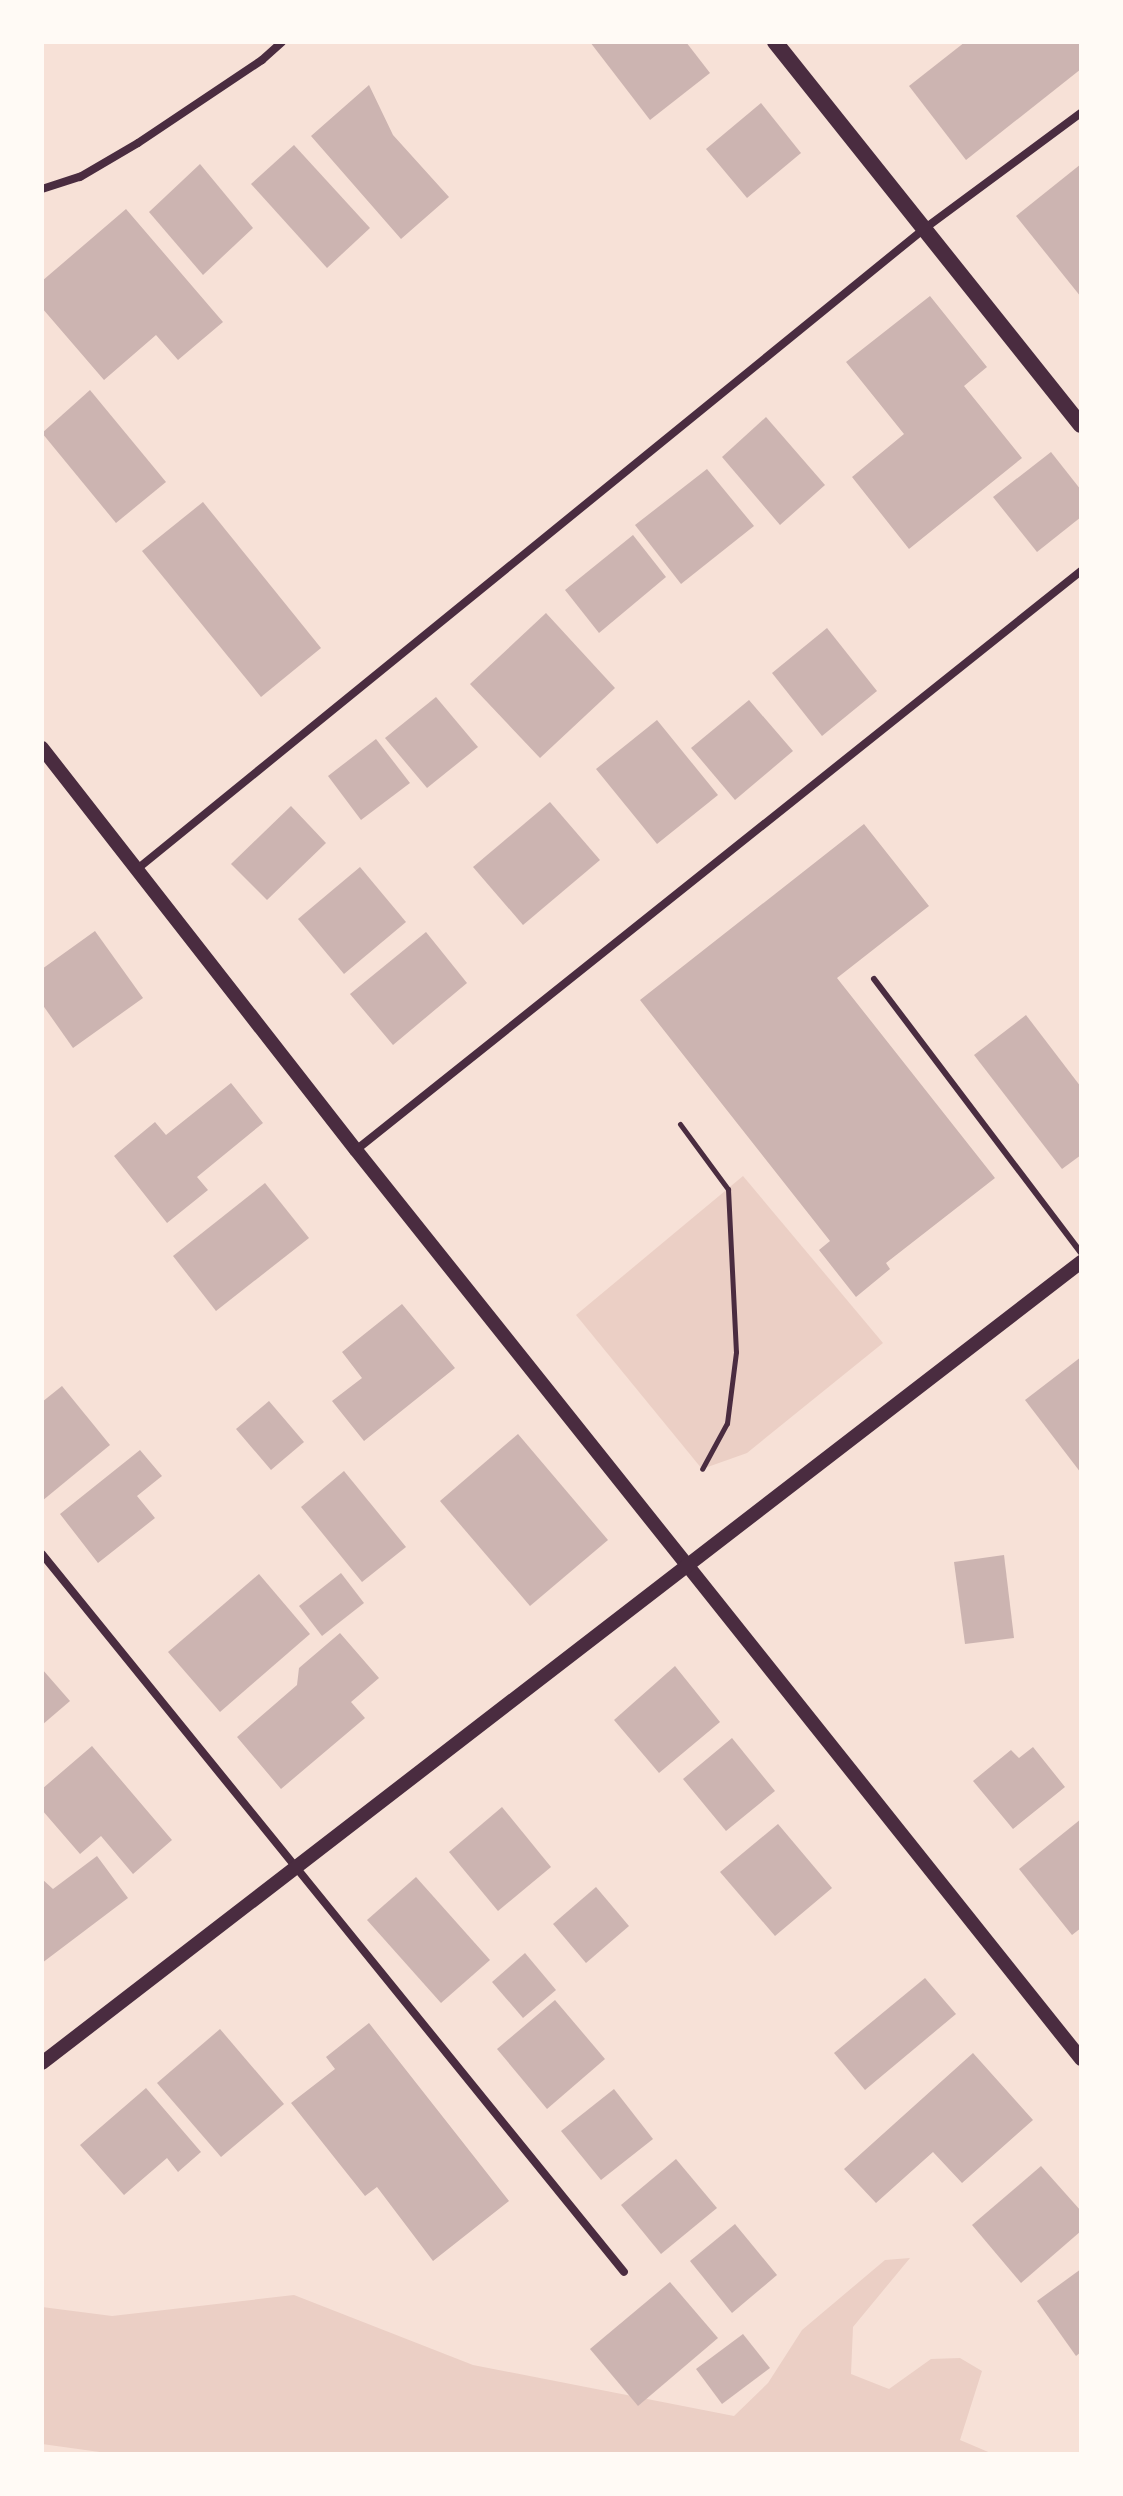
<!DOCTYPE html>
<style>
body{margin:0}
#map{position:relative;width:1123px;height:2496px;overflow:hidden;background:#f7e1d7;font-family:Barlow,sans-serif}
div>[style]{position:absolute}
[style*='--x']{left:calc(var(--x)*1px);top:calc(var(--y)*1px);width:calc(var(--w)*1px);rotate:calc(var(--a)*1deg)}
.green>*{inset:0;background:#ebcfc5}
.building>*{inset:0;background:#ccb4b1}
.path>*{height:5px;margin:-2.5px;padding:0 2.5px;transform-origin:2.5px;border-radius:2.5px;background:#4a2c40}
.service>*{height:6px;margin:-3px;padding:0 3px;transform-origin:3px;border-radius:3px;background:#4a2c40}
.minor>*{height:8px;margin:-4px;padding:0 4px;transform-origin:4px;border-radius:4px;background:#4a2c40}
.tertiary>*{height:14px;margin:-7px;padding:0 7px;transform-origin:7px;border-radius:7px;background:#4a2c40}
.secondary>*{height:16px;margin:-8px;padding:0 8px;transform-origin:8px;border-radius:8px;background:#4a2c40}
span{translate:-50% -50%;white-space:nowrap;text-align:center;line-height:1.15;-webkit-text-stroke:6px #fffaf5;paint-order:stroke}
.frame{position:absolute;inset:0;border:44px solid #fffaf5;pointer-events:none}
</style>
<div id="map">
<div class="green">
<i style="clip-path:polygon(743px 1176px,883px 1343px,747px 1453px,702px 1469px,576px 1315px)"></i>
<i style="clip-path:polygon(910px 2258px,853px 2327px,851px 2374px,889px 2389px,931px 2359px,960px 2358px,982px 2371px,960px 2440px,993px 2454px,114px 2454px,42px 2444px,42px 2307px,112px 2316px,294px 2295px,473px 2365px,734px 2416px,768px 2383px,802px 2330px,885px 2260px)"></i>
</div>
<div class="building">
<i style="clip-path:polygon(590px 42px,686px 42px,710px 73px,650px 120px)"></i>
<i style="clip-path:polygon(965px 42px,1081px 42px,1081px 69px,966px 160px,909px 86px)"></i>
<i style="clip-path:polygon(369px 85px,393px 135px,449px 197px,401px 239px,311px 136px)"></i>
<i style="clip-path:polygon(761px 103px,801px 153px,747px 198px,706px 149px)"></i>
<i style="clip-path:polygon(294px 145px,370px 228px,327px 268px,251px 184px)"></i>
<i style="clip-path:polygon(200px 164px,253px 228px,203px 275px,149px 212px)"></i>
<i style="clip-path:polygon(1081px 164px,1081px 297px,1016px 216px)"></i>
<i style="clip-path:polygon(126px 209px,223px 322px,178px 360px,156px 335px,104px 380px,42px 308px,42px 281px)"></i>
<i style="clip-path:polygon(930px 296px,987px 367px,964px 386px,1022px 458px,909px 549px,852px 477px,904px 434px,846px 362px)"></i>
<i style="clip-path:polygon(90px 390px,166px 482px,116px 523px,42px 433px)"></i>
<i style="clip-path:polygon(766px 417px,825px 485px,780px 525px,722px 457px)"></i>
<i style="clip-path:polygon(1051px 452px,1081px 490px,1081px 517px,1037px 552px,993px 497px)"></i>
<i style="clip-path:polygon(707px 469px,754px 526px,681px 584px,635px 525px)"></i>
<i style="clip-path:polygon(203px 502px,321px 648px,261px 697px,142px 551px)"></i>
<i style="clip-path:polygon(633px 535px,666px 577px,599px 633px,565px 590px)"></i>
<i style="clip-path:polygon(546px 613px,615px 688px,540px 758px,470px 684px)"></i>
<i style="clip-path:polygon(827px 628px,877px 691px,822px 736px,772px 673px)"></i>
<i style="clip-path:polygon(436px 697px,478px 747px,427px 788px,385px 738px)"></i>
<i style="clip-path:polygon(749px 700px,793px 751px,735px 800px,691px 748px)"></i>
<i style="clip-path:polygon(657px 720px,718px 795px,657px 844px,596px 769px)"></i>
<i style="clip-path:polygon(376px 739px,410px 783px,361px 820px,328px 776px)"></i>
<i style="clip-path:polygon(550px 802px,600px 860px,523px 925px,473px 867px)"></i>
<i style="clip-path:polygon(291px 806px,326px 843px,267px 900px,231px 864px)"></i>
<i style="clip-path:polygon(864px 824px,929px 906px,837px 978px,995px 1178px,886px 1263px,890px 1269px,856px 1297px,819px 1250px,830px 1241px,640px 1000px)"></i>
<i style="clip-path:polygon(360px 867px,406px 922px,344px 974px,298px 919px)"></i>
<i style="clip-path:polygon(95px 931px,143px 998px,73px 1048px,42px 1004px,42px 969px)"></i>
<i style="clip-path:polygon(426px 932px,467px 983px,393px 1045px,350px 994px)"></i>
<i style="clip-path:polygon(1026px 1015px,1081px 1087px,1081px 1155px,1062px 1169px,974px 1055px)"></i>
<i style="clip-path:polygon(231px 1083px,263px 1123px,197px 1177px,208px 1190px,167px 1223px,114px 1156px,155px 1122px,166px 1135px)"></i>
<i style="clip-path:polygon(265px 1183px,309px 1238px,216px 1311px,173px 1256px)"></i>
<i style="clip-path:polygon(402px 1304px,455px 1368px,364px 1441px,332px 1401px,362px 1378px,342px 1352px)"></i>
<i style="clip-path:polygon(1081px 1357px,1081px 1473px,1025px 1400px)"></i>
<i style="clip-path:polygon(62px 1386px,110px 1445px,42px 1501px,42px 1402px)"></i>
<i style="clip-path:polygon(269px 1401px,304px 1442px,271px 1470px,236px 1429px)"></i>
<i style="clip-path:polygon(518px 1434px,608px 1540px,530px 1606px,440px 1501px)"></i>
<i style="clip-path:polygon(140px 1450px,162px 1476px,137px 1496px,155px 1518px,98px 1563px,60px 1514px)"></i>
<i style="clip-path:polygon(344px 1471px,406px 1547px,362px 1582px,301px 1507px)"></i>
<i style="clip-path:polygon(1004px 1555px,1014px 1638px,965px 1644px,954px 1562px)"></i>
<i style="clip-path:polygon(341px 1573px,364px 1603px,322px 1636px,299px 1606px)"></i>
<i style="clip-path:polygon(259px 1574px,310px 1634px,220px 1712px,168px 1652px)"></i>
<i style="clip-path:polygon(340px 1633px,379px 1678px,351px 1702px,365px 1718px,281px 1789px,237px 1737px,297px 1685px,299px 1668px)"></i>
<i style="clip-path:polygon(675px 1666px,720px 1722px,659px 1773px,614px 1720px)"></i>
<i style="clip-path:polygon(42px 1669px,70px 1701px,42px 1725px)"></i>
<i style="clip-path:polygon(732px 1738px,775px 1791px,726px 1831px,683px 1779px)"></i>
<i style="clip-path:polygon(92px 1746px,172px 1840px,133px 1874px,101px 1836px,80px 1854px,42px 1810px,42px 1789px)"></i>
<i style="clip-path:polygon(1033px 1747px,1065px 1787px,1013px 1829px,973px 1781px,1011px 1750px,1019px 1758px)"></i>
<i style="clip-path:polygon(502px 1807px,551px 1867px,498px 1911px,449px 1852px)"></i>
<i style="clip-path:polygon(1081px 1819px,1081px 1928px,1072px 1935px,1019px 1869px)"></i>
<i style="clip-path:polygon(778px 1824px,832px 1888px,775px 1936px,720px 1872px)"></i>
<i style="clip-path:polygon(97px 1856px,128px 1898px,42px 1963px,42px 1879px,53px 1889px)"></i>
<i style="clip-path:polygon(416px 1877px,490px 1960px,441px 2003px,367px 1920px)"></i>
<i style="clip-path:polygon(596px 1887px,629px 1926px,586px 1963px,553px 1924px)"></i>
<i style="clip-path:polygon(525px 1953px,556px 1990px,523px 2018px,492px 1982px)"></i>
<i style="clip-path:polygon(925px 1978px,956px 2014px,865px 2090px,834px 2053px)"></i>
<i style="clip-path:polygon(555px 2000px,605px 2059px,547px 2109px,497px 2049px)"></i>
<i style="clip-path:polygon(369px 2023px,509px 2201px,433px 2261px,377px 2187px,365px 2196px,291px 2103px,335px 2069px,326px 2057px)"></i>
<i style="clip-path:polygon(220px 2029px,284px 2104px,221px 2157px,157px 2083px)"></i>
<i style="clip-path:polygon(973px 2053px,1033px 2120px,962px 2183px,933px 2152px,876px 2203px,844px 2169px)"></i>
<i style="clip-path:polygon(146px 2088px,201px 2152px,178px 2172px,167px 2158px,124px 2195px,80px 2145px)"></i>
<i style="clip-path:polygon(614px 2089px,653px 2139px,601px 2180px,561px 2131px)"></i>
<i style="clip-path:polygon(676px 2159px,717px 2208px,661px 2254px,621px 2205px)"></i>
<i style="clip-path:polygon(1041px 2166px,1081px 2211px,1081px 2231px,1021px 2283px,972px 2225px)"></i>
<i style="clip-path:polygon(735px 2224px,777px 2275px,732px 2313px,690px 2261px)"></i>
<i style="clip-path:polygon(1081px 2269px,1081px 2352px,1076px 2356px,1037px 2301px)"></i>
<i style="clip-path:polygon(670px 2282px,718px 2338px,638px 2406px,590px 2349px)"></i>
<i style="clip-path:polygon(743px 2334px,770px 2368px,722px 2404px,696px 2369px)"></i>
</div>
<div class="path">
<i style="--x:680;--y:1124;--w:81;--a:53.6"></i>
<i style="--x:728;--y:1189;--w:163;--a:87.2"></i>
<i style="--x:736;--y:1352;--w:72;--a:97.2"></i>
<i style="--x:727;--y:1423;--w:52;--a:118.5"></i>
</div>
<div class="service">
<i style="--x:874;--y:979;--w:343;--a:52.9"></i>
</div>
<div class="minor">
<i style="--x:42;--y:189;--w:40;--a:-18"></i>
<i style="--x:80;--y:177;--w:67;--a:-30.4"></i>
<i style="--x:138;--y:143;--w:149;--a:-33.8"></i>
<i style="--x:262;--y:60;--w:27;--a:-42"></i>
<i style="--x:136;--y:870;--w:1016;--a:-39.13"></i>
<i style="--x:924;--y:229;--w:195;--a:-36.5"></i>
<i style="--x:356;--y:1150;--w:928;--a:-38.61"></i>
<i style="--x:42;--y:1554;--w:924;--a:50.97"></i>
</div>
<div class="tertiary">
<i style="--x:42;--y:748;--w:510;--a:52.01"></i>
<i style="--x:356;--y:1150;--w:1163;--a:51.42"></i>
<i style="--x:42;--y:2063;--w:1312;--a:-37.63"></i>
</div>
<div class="secondary">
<i style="--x:775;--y:42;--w:490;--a:51.4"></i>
</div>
<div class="frame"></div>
</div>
